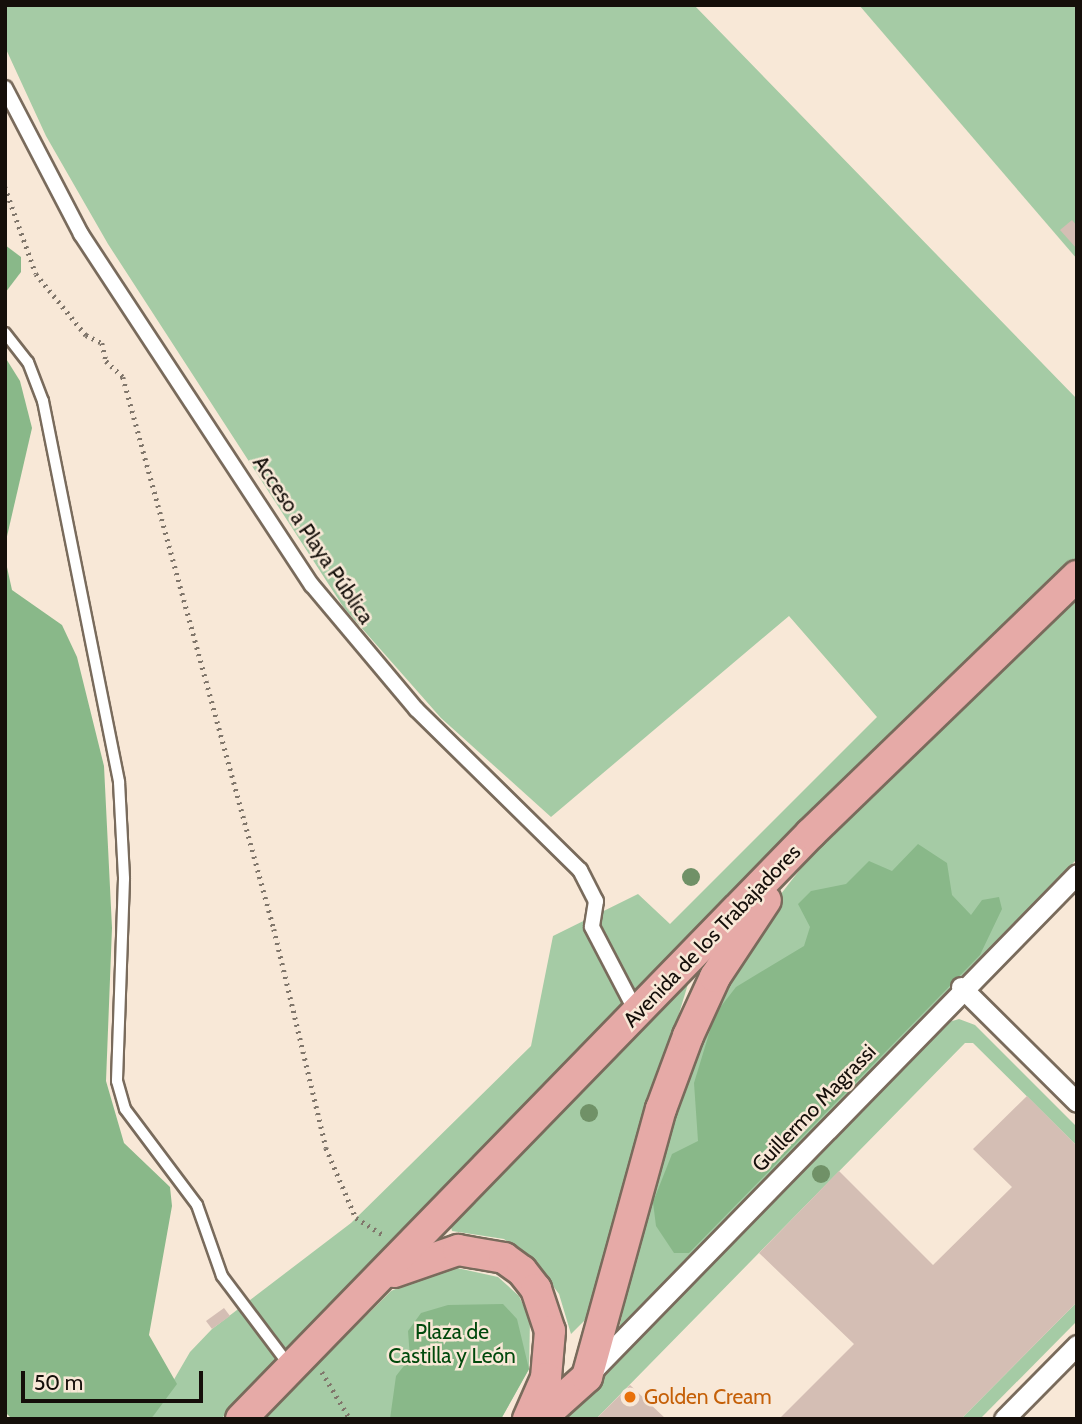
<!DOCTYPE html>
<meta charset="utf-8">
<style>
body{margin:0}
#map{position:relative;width:1082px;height:1424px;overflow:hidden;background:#f8e8d7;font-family:Cabin,sans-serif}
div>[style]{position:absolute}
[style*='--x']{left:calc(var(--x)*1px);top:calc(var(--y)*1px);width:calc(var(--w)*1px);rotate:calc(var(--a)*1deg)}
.green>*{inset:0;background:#a5cba5}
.forest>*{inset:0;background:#89b889}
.building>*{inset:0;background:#d4beb4}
.path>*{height:4.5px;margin-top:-2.25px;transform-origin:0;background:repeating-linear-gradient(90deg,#80766b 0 2px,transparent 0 7px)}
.roads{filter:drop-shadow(2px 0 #796b5c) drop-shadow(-2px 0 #796b5c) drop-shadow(0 2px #796b5c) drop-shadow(0 -2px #796b5c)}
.service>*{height:10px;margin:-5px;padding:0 5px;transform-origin:5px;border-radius:5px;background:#fff}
.pedestrian>*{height:14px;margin:-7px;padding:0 7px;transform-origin:7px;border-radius:7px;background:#fff}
.minor>*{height:19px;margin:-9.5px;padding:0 9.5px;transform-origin:9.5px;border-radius:9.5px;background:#fff}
.primary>*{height:30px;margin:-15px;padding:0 15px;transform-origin:15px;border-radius:15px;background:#e6aaa7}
.trees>*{width:18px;height:18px;margin:-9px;border-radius:50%;background:#709167}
.dots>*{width:19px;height:19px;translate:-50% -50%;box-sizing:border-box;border:4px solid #f8e8d7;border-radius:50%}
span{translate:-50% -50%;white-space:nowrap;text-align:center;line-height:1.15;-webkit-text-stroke:5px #f8e8d7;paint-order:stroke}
.street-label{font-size:21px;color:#150f0a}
.park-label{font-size:21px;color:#00490c}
.food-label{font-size:21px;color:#c56008}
.left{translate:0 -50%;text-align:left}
.frame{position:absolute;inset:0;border:7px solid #150f0a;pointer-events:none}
.scale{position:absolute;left:21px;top:1371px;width:182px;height:32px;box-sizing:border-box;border:4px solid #150f0a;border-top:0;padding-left:9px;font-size:21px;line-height:24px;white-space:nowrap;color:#150f0a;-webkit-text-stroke:5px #f8e8d7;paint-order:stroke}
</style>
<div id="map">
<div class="green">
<i style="clip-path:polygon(5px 5px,694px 5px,1077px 399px,1077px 561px,477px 1153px,221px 1419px,151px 1419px,190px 1352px,212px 1329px,351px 1223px,531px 1046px,553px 936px,638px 894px,670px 924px,877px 717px,789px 616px,551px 817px,441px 718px,344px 608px,108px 244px,46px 136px,5px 47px)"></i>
<i style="clip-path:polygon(859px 5px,1077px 5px,1077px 259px)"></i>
<i style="clip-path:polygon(1077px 590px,1077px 859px,619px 1328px,669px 1115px,714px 997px,767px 912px,822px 841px)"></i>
<i style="clip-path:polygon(691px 974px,595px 1292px,585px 1320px,571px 1334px,559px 1294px,536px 1263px,504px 1239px,452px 1231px,450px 1223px)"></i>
<i style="clip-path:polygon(959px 1019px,975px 1025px,1077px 1127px,1077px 1146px,973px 1043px,965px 1043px,596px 1419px,559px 1419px,949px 1022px)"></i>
<i style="clip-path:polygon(448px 1266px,498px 1277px,519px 1296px,530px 1320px,529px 1369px,501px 1419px,263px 1419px,391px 1291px)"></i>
<i style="clip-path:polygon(1077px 1302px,1077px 1321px,980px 1419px,961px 1419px)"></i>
</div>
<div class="forest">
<i style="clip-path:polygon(5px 245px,21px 257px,21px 272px,5px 293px)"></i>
<i style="clip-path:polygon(5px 357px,20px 381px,32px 428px,5px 545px)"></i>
<i style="clip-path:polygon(5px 558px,12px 590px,62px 625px,77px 657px,104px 766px,112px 928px,106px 1081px,124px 1143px,170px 1187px,172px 1206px,149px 1335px,177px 1384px,151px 1419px,12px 1419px,5px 1412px)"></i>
<i style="clip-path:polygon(918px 844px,947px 863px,952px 895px,971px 915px,982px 900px,999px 897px,1002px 909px,980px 955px,689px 1253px,674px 1253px,656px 1226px,653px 1202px,672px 1154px,698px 1141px,694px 1083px,715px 1014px,736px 987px,804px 946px,810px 927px,798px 904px,811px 891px,846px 884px,869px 861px,892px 871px)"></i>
<i style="clip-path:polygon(503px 1304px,517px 1319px,529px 1369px,501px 1419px,390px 1419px,396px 1376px,410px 1358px,408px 1331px,421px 1313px,448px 1305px)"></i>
</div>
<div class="building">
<i style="clip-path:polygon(1072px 220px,1077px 226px,1077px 249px,1060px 230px)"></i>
<i style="clip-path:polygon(1027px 1096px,1077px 1146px,1077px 1302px,961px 1419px,779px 1419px,854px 1344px,759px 1253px,839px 1171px,933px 1265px,1012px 1187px,973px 1149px)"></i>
<i style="clip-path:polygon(224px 1308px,230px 1316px,212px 1329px,206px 1321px)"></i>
<i style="clip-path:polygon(630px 1385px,666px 1419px,596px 1419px)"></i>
</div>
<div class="path">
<i style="--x:5;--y:187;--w:92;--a:70.4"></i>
<i style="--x:36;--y:274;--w:79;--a:50.7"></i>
<i style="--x:86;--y:335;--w:18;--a:27"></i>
<i style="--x:102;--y:343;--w:18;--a:77"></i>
<i style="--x:106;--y:361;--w:23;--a:43"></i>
<i style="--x:123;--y:377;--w:572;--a:74.7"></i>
<i style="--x:274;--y:929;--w:225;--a:76.6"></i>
<i style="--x:326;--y:1148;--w:76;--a:66.8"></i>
<i style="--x:356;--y:1218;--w:34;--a:32"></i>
<i style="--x:322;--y:1372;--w:55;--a:59.2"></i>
</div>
<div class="roads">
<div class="service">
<i style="--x:5;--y:333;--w:37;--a:52"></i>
<i style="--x:28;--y:362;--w:42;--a:69"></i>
<i style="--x:43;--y:401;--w:389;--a:78.7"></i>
<i style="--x:119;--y:782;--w:97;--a:87"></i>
<i style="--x:124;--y:879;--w:202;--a:92"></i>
<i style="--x:117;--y:1081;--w:29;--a:74"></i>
<i style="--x:125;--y:1109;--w:120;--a:53.1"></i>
<i style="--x:197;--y:1205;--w:75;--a:70.6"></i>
<i style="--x:222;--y:1276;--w:111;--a:53"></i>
</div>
<div class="pedestrian">
<i style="--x:5;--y:88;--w:165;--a:62.5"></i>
<i style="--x:81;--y:234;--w:420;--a:56.7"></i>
<i style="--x:312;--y:585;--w:162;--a:50"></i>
<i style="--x:416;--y:709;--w:230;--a:44.5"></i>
<i style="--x:580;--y:870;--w:35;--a:63"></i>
<i style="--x:596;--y:901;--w:26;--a:99"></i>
<i style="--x:592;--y:927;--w:97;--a:62.4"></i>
</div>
<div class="minor">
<i style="--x:961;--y:987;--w:163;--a:44.8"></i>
<i style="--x:592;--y:1371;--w:694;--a:-45.7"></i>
<i style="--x:1004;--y:1419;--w:104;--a:-45.4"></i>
</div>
<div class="primary">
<i style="--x:394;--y:1272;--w:68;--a:-19"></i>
<i style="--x:458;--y:1250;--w:47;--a:9.9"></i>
<i style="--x:504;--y:1258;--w:22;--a:36"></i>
<i style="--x:522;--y:1271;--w:23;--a:52"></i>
<i style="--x:536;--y:1289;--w:44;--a:71.6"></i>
<i style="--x:550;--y:1331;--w:47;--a:94.9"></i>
<i style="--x:546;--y:1378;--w:45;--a:113.7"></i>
<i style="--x:241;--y:1419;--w:817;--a:-45.79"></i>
<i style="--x:811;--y:833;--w:370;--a:-44"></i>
<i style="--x:540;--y:1419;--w:63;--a:-41.8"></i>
<i style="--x:587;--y:1377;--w:278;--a:-74.6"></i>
<i style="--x:661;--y:1109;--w:78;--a:-69.7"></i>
<i style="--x:688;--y:1036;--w:65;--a:-65.4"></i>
<i style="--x:715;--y:977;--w:92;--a:-56.5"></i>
</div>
</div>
<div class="trees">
<i style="left:691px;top:877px"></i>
<i style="left:589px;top:1113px"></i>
<i style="left:821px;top:1174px"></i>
</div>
<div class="dots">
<i style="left:630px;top:1397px;background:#e8710a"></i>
</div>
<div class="street-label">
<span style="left:313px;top:540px;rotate:56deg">Acceso a Playa Pública</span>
<span style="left:712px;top:936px;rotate:-46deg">Avenida de los Trabajadores</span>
<span style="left:814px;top:1108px;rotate:-46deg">Guillermo Magrassi</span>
</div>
<div class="park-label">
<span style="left:452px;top:1344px">Plaza de<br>Castilla y León</span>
</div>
<div class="food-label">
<span class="left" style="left:644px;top:1397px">Golden Cream</span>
</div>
<div class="frame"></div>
<div class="scale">50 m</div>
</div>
